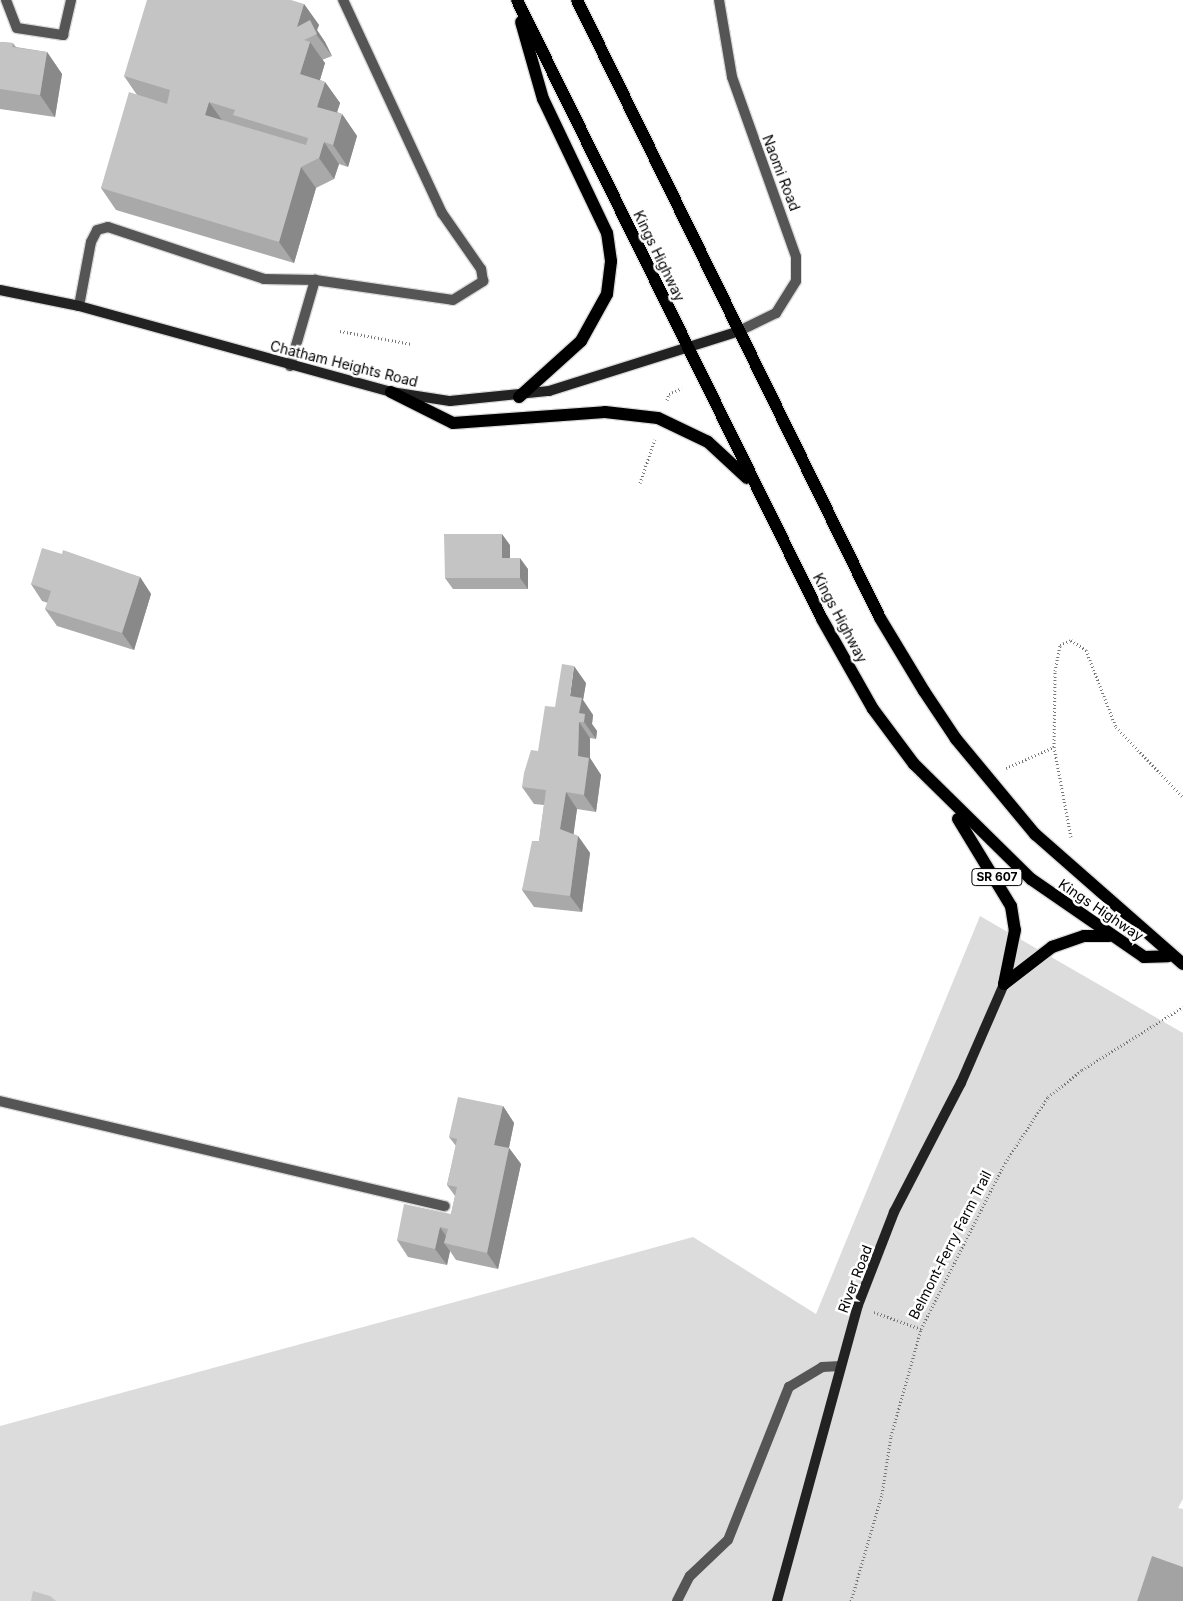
<!DOCTYPE html>
<style>
body{margin:0}
#map{position:relative;width:1183px;height:1601px;overflow:hidden;background:#fff;font-family:Inter,sans-serif}
div>[style]{position:absolute}
[style*='--x']{left:calc(var(--x)*1px);top:calc(var(--y)*1px);width:calc(var(--w)*1px);rotate:calc(var(--a)*1deg)}
.green>*{inset:0;background:#dcdcdc}
.water>*{inset:0;background:#a3a3a3}
.path>*{height:3px;margin-top:-1.5px;transform-origin:0;background:repeating-linear-gradient(90deg,#777 0 1px,transparent 0 3.5px)}
.roads{filter:drop-shadow(1px 0 #dbdbdb) drop-shadow(-1px 0 #dbdbdb) drop-shadow(0 1px #dbdbdb) drop-shadow(0 -1px #dbdbdb)}
.lane>*{height:10px;margin:-5px;padding:0 5px;transform-origin:5px;border-radius:5px;background:#555}
.street>*{height:10px;margin:-5px;padding:0 5px;transform-origin:5px;border-radius:5px;background:#555}
.secondary>*{height:10px;margin:-5px;padding:0 5px;transform-origin:5px;border-radius:5px;background:#222}
.primary>*{height:12px;margin:-6px;padding:0 6px;transform-origin:6px;border-radius:6px;background:#000}
.wall>*{inset:0;background:#a9a9a9}
.shaded-wall>*{inset:0;background:#898989}
.building>*{inset:0;background:#c4c4c4}
span{translate:-50% -50%;white-space:nowrap;text-align:center;line-height:1.15;-webkit-text-stroke:5px #fff;paint-order:stroke}
.shield-label span{padding:1px 4px;background:#fff;border:1px solid;border-radius:4px;-webkit-text-stroke-width:0}
.shield-label{font-size:12px;color:#000;font-weight:700}
.street-label{font-size:14px;color:#000}
</style>
<div id="map">
<div class="green">
<i style="clip-path:polygon(980px 916px,1183px 1033px,1183px 1499px,1178px 1508px,1183px 1509px,1183px 1567px,1152px 1557px,1137px 1601px,0 1601px,0 1426px,693px 1237px,816px 1314px)"></i>
</div>
<div class="water">
<i style="clip-path:polygon(1152px 1556px,1183px 1567px,1183px 1601px,1137px 1601px)"></i>
</div>
<div class="path">
<i style="--x:340;--y:331;--w:73;--a:10.2"></i>
<i style="--x:667;--y:400;--w:6;--a:-72"></i>
<i style="--x:669;--y:394;--w:14;--a:-25"></i>
<i style="--x:640;--y:483;--w:46;--a:-71.2"></i>
<i style="--x:1006;--y:768;--w:52;--a:-23.6"></i>
<i style="--x:1071;--y:837;--w:92;--a:-100.7"></i>
<i style="--x:1054;--y:747;--w:76;--a:-89.2"></i>
<i style="--x:1055;--y:671;--w:26;--a:-79"></i>
<i style="--x:1060;--y:645;--w:12;--a:-24"></i>
<i style="--x:1071;--y:640;--w:18;--a:34"></i>
<i style="--x:1086;--y:650;--w:83;--a:68.7"></i>
<i style="--x:1116;--y:727;--w:97;--a:46.3"></i>
<i style="--x:874;--y:1312;--w:50;--a:19.9"></i>
<i style="--x:851;--y:1601;--w:111;--a:-73.8"></i>
<i style="--x:882;--y:1494;--w:59;--a:-81.2"></i>
<i style="--x:891;--y:1436;--w:111;--a:-74.3"></i>
<i style="--x:921;--y:1329;--w:186;--a:-63.2"></i>
<i style="--x:1005;--y:1163;--w:79;--a:-56.9"></i>
<i style="--x:1048;--y:1097;--w:43;--a:-38.5"></i>
<i style="--x:1082;--y:1070;--w:119;--a:-32"></i>
</div>
<div class="roads">
<div class="lane">
<i style="--x:6;--y:0;--w:30;--a:69"></i>
<i style="--x:17;--y:28;--w:47;--a:8.7"></i>
<i style="--x:63;--y:35;--w:36;--a:-77"></i>
<i style="--x:79;--y:306;--w:65;--a:-79.4"></i>
<i style="--x:91;--y:242;--w:13;--a:-63"></i>
<i style="--x:97;--y:230;--w:11;--a:-15"></i>
<i style="--x:108;--y:227;--w:164;--a:18.4"></i>
<i style="--x:264;--y:279;--w:51;--a:1.1"></i>
<i style="--x:315;--y:280;--w:139;--a:8.2"></i>
<i style="--x:453;--y:300;--w:36;--a:-32"></i>
<i style="--x:483;--y:281;--w:12;--a:-99"></i>
<i style="--x:481;--y:269;--w:68;--a:-124.9"></i>
<i style="--x:442;--y:213;--w:235;--a:-114.9"></i>
<i style="--x:290;--y:366;--w:90;--a:-73.8"></i>
<i style="--x:0;--y:1101;--w:457;--a:13.3"></i>
<i style="--x:677;--y:1601;--w:28;--a:-63"></i>
<i style="--x:690;--y:1576;--w:52;--a:-43.5"></i>
<i style="--x:728;--y:1540;--w:165;--a:-68.3"></i>
<i style="--x:789;--y:1387;--w:39;--a:-31"></i>
<i style="--x:822;--y:1367;--w:19;--a:-3"></i>
</div>
<div class="street">
<i style="--x:719;--y:0;--w:78;--a:80.4"></i>
<i style="--x:732;--y:77;--w:191;--a:70.4"></i>
<i style="--x:796;--y:257;--w:24;--a:90"></i>
<i style="--x:796;--y:281;--w:38;--a:122"></i>
<i style="--x:776;--y:313;--w:41;--a:154.1"></i>
</div>
<div class="secondary">
<i style="--x:0;--y:290;--w:81;--a:11.4"></i>
<i style="--x:79;--y:306;--w:324;--a:15.4"></i>
<i style="--x:391;--y:392;--w:60;--a:8.7"></i>
<i style="--x:450;--y:401;--w:100;--a:-5.8"></i>
<i style="--x:549;--y:391;--w:199;--a:-17.5"></i>
<i style="--x:777;--y:1601;--w:307;--a:-74.7"></i>
<i style="--x:858;--y:1305;--w:100;--a:-68.8"></i>
<i style="--x:894;--y:1212;--w:145;--a:-62.6"></i>
<i style="--x:961;--y:1083;--w:108;--a:-66.5"></i>
</div>
<div class="primary">
<i style="--x:517;--y:0;--w:690;--a:63.77"></i>
<i style="--x:822;--y:619;--w:103;--a:60.5"></i>
<i style="--x:873;--y:709;--w:69;--a:53.3"></i>
<i style="--x:914;--y:764;--w:164;--a:44.5"></i>
<i style="--x:1031;--y:879;--w:137;--a:34.6"></i>
<i style="--x:1144;--y:957;--w:24;--a:-2"></i>
<i style="--x:577;--y:0;--w:688;--a:63.88"></i>
<i style="--x:880;--y:618;--w:85;--a:58.9"></i>
<i style="--x:924;--y:691;--w:58;--a:56.3"></i>
<i style="--x:956;--y:739;--w:124;--a:50.3"></i>
<i style="--x:1035;--y:834;--w:197;--a:41.3"></i>
<i style="--x:391;--y:392;--w:69;--a:26.6"></i>
<i style="--x:453;--y:423;--w:152;--a:-4.1"></i>
<i style="--x:605;--y:412;--w:53;--a:6.5"></i>
<i style="--x:658;--y:418;--w:55;--a:25.6"></i>
<i style="--x:708;--y:442;--w:53;--a:42.7"></i>
<i style="--x:519;--y:397;--w:84;--a:-42.1"></i>
<i style="--x:581;--y:341;--w:54;--a:-61"></i>
<i style="--x:607;--y:294;--w:33;--a:-83"></i>
<i style="--x:611;--y:261;--w:28;--a:-98"></i>
<i style="--x:607;--y:233;--w:148;--a:-115.5"></i>
<i style="--x:543;--y:99;--w:80;--a:-105.9"></i>
<i style="--x:958;--y:819;--w:102;--a:58.7"></i>
<i style="--x:1011;--y:906;--w:24;--a:81"></i>
<i style="--x:1015;--y:930;--w:55;--a:101.5"></i>
<i style="--x:1004;--y:984;--w:61;--a:-37.6"></i>
<i style="--x:1052;--y:947;--w:34;--a:-19"></i>
<i style="--x:1084;--y:936;--w:25;--a:0"></i>
</div>
</div>
<div class="wall">
<i style="clip-path:polygon(304px 4px,319px 25px,317px 30px,325px 42px,332px 56px,322px 60px,325px 63px,320px 80px,325px 82px,340px 103px,337px 112px,342px 114px,357px 136px,348px 167px,339px 164px,334px 179px,316px 188px,294px 263px,116px 210px,101px 188px,137px 95px,124px 76px)"></i>
<i style="clip-path:polygon(0 42px,13px 43px,16px 47px,47px 52px,62px 74px,55px 117px,0 109px)"></i>
<i style="clip-path:polygon(510px 545px,510px 558px,528px 569px,528px 589px,453px 589px,445px 578px)"></i>
<i style="clip-path:polygon(62px 554px,140px 577px,151px 594px,134px 650px,57px 626px,45px 609px,48px 603px,42px 601px,31px 584px)"></i>
<i style="clip-path:polygon(586px 683px,583px 700px,593px 715px,592px 724px,597px 731px,596px 739px,590px 738px,590px 758px,601px 775px,596px 812px,577px 809px,573px 834px,578px 836px,590px 853px,582px 912px,534px 907px,522px 890px,539px 841px,544px 805px,534px 804px,522px 787px,538px 751px)"></i>
<i style="clip-path:polygon(503px 1106px,514px 1123px,509px 1148px,521px 1164px,498px 1269px,456px 1260px,450px 1251px,447px 1265px,408px 1257px,397px 1240px,451px 1214px,455px 1196px,447px 1185px,456px 1146px,449px 1137px)"></i>
</div>
<div class="shaded-wall">
<i style="clip-path:polygon(304px 4px,319px 25px,317px 30px,325px 42px,332px 56px,316px 34px,297px 27px)"></i>
<i style="clip-path:polygon(310px 42px,325px 63px,315px 96px,300px 74px)"></i>
<i style="clip-path:polygon(47px 52px,62px 74px,55px 117px,40px 95px)"></i>
<i style="clip-path:polygon(325px 82px,340px 103px,332px 128px,317px 107px)"></i>
<i style="clip-path:polygon(209px 102px,224px 123px,205px 115px)"></i>
<i style="clip-path:polygon(342px 114px,357px 136px,348px 167px,333px 145px)"></i>
<i style="clip-path:polygon(324px 142px,339px 164px,334px 179px,319px 158px)"></i>
<i style="clip-path:polygon(301px 167px,316px 188px,294px 263px,279px 242px)"></i>
<i style="clip-path:polygon(502px 534px,510px 545px,510px 569px,502px 558px)"></i>
<i style="clip-path:polygon(520px 558px,528px 569px,528px 589px,520px 578px)"></i>
<i style="clip-path:polygon(140px 577px,151px 594px,134px 650px,122px 633px)"></i>
<i style="clip-path:polygon(574px 666px,586px 683px,583px 700px,593px 715px,592px 724px,597px 731px,596px 739px,584px 722px,570px 696px)"></i>
<i style="clip-path:polygon(579px 722px,590px 738px,590px 758px,601px 775px,596px 812px,584px 795px,578px 756px)"></i>
<i style="clip-path:polygon(566px 792px,577px 809px,572px 846px,560px 829px)"></i>
<i style="clip-path:polygon(578px 836px,590px 853px,582px 912px,570px 896px)"></i>
<i style="clip-path:polygon(503px 1106px,514px 1123px,506px 1161px,494px 1145px)"></i>
<i style="clip-path:polygon(509px 1148px,521px 1164px,498px 1269px,487px 1253px)"></i>
<i style="clip-path:polygon(440px 1227px,451px 1244px,444px 1243px,450px 1251px,447px 1265px,435px 1249px)"></i>
</div>
<div class="building">
<i style="clip-path:polygon(evenodd,147px 0,291px 0,304px 4px,297px 27px,310px 20px,317px 34px,304px 40px,310px 42px,300px 74px,325px 82px,317px 107px,342px 114px,333px 145px,324px 142px,319px 158px,301px 167px,279px 242px,101px 188px,129px 92px,167px 104px,170px 90px,124px 76px,147px 0,209px 102px,235px 110px,233px 115px,308px 138px,306px 145px,205px 115px,209px 102px)"></i>
<i style="clip-path:polygon(0 42px,13px 43px,12px 47px,47px 52px,40px 95px,0 89px)"></i>
<i style="clip-path:polygon(444px 534px,502px 534px,502px 558px,520px 558px,520px 578px,445px 578px)"></i>
<i style="clip-path:polygon(42px 548px,62px 554px,63px 550px,140px 577px,122px 633px,45px 609px,51px 591px,31px 584px)"></i>
<i style="clip-path:polygon(562px 664px,574px 666px,570px 696px,582px 698px,579px 713px,585px 714px,584px 722px,579px 722px,578px 756px,589px 758px,584px 795px,566px 792px,560px 829px,578px 836px,570px 896px,522px 890px,532px 841px,539px 841px,546px 790px,522px 787px,524px 773px,531px 750px,538px 751px,545px 706px,555px 707px)"></i>
<i style="clip-path:polygon(458px 1097px,503px 1106px,494px 1145px,509px 1148px,487px 1253px,444px 1243px,448px 1229px,440px 1227px,435px 1249px,397px 1240px,404px 1204px,451px 1214px,457px 1187px,447px 1185px,457px 1139px,449px 1137px)"></i>
<i style="clip-path:polygon(33px 1591px,50px 1596px,56px 1601px,31px 1601px)"></i>
</div>
<div class="shield-label">
<span style="left:997px;top:877px">SR 607</span>
</div>
<div class="street-label">
<span style="left:781px;top:173px;rotate:69deg">Naomi Road</span>
<span style="left:659px;top:256px;rotate:64deg">Kings Highway</span>
<span style="left:344px;top:364px;rotate:14deg">Chatham Heights Road</span>
<span style="left:840px;top:618px;rotate:62deg">Kings Highway</span>
<span style="left:1101px;top:910px;rotate:34deg">Kings Highway</span>
<span style="left:950px;top:1245px;rotate:-63deg">Belmont-Ferry Farm Trail</span>
<span style="left:855px;top:1279px;rotate:-69deg">River Road</span>
</div>
</div>
